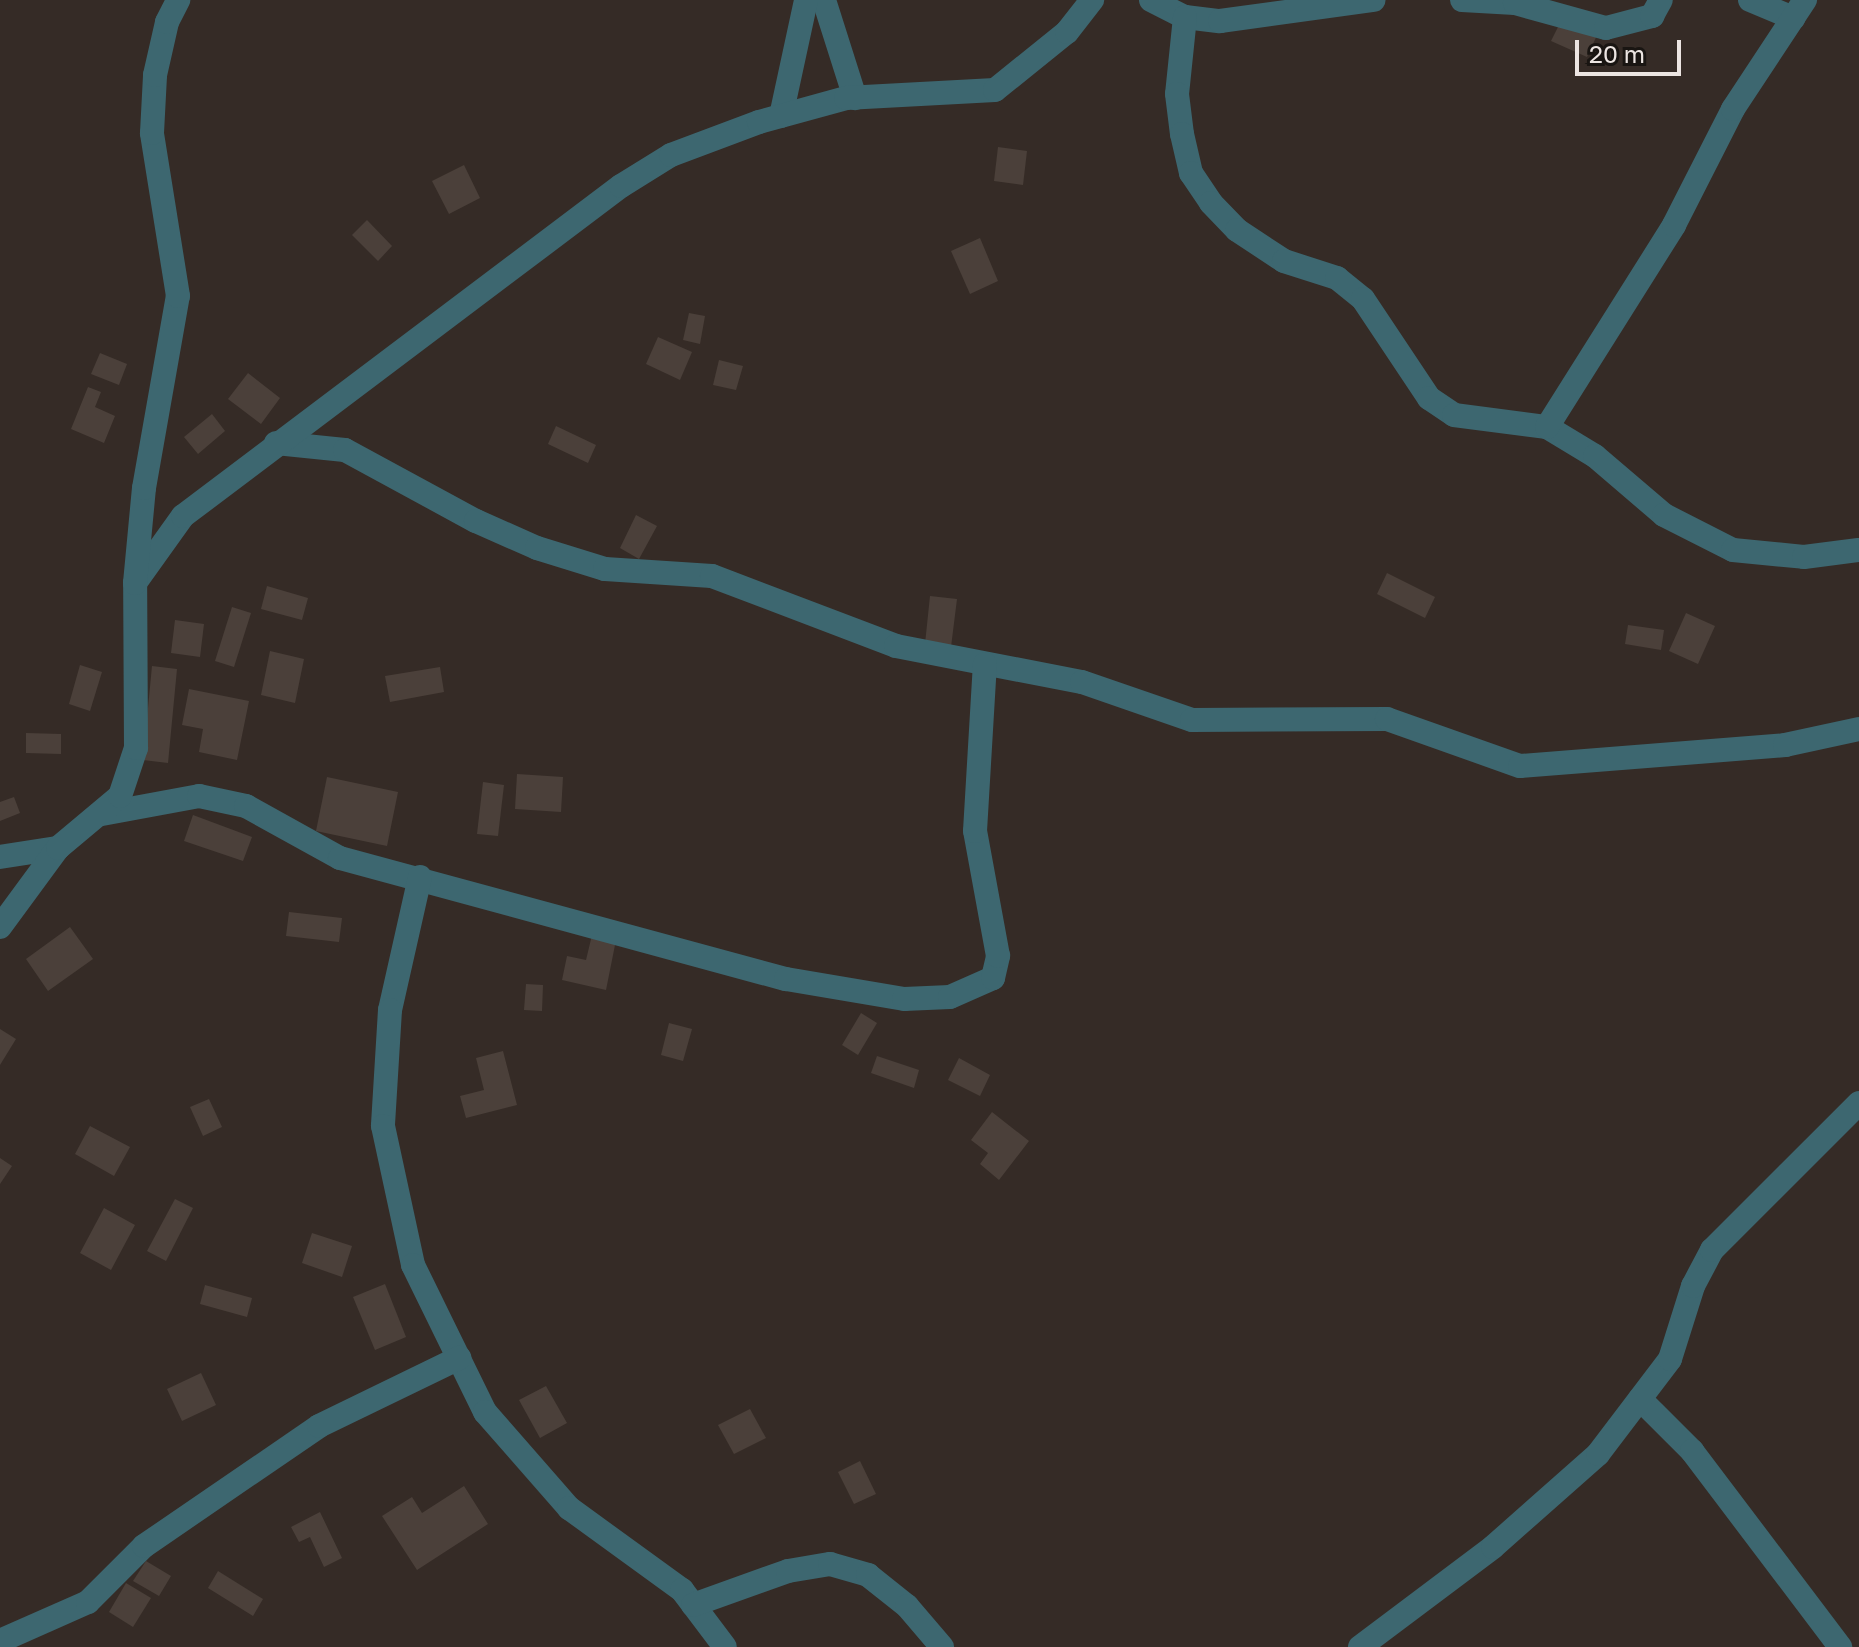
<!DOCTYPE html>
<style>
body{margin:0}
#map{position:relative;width:1859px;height:1647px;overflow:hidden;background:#352b26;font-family:"Golos Text",sans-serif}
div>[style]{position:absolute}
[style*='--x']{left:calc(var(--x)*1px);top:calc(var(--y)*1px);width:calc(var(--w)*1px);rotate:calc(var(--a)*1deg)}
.building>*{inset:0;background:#4b403a}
.street>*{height:24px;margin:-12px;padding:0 12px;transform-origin:12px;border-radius:12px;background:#3d6770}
span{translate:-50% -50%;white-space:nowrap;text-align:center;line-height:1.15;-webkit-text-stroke:8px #191512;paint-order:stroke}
.scale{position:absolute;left:1575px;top:40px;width:106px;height:36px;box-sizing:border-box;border:4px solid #ece5e2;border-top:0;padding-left:10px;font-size:24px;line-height:28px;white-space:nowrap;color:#ece5e2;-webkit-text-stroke:6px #191512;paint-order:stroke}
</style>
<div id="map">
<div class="building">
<i style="clip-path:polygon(1563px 17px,1598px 33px,1587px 57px,1551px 41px)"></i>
<i style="clip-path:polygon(998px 147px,1027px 151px,1023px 185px,994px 181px)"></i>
<i style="clip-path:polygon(464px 165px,480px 198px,449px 214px,432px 181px)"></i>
<i style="clip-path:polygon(367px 220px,392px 246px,378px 261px,352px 235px)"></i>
<i style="clip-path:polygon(980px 238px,998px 281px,970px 294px,951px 251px)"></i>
<i style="clip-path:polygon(689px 313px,705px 316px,700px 344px,683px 340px)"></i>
<i style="clip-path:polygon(658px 337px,692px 352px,680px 380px,646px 364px)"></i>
<i style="clip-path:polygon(100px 353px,127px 364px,119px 385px,91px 374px)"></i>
<i style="clip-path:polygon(719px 360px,743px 366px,736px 390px,713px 385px)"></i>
<i style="clip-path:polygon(248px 373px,280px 398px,261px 424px,228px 399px)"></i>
<i style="clip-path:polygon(88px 387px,101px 392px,95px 407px,115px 416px,104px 443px,71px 429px)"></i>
<i style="clip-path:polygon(212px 414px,225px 431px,198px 454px,184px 437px)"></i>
<i style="clip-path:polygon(556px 426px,596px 445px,588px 463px,548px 444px)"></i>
<i style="clip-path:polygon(636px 515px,657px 526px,639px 559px,620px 548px)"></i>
<i style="clip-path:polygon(1387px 573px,1435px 597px,1425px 618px,1377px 594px)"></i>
<i style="clip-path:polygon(267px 586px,308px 598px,302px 620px,261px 609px)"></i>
<i style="clip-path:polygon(930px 596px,957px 599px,951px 647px,925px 644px)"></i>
<i style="clip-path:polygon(232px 607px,251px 613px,234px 667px,215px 661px)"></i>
<i style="clip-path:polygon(1686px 613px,1715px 626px,1698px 664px,1669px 651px)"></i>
<i style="clip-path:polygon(175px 620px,204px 624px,200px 657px,171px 653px)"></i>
<i style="clip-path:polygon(1628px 625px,1664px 630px,1661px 650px,1625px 644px)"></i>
<i style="clip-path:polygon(270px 651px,304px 659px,295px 703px,261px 695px)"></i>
<i style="clip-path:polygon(80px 665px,102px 672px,90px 711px,69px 704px)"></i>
<i style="clip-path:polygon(152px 666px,177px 669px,168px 763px,143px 760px)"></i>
<i style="clip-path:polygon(440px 667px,444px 692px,390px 702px,385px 676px)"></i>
<i style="clip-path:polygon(189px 689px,249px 701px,237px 760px,199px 752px,203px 729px,182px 725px)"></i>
<i style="clip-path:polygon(26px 733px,61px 734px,61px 754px,26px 753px)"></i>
<i style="clip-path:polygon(517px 774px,563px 777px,561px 812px,515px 809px)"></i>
<i style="clip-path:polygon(327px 777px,398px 792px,387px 846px,316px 831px)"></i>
<i style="clip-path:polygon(483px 782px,504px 785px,498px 836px,477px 834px)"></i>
<i style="clip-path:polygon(14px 797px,20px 813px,0 821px,0 802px)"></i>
<i style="clip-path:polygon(193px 815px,252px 837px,243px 861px,184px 841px)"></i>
<i style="clip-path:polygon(289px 912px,342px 918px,339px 942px,286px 936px)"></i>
<i style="clip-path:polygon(70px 927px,93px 959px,48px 991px,26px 959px)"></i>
<i style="clip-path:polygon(592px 935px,616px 940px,606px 990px,562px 980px,567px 956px,586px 960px)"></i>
<i style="clip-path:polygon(526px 984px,543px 985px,542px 1011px,524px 1010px)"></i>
<i style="clip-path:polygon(861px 1013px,877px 1023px,858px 1055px,842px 1045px)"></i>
<i style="clip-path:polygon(669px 1023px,692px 1029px,683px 1061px,661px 1055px)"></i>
<i style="clip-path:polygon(0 1029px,16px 1039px,0 1065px)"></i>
<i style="clip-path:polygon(503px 1051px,517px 1105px,466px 1118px,460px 1096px,484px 1090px,476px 1058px)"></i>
<i style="clip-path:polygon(877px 1056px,919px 1070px,914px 1088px,871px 1073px)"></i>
<i style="clip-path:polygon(959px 1058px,990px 1075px,980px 1096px,948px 1080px)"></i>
<i style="clip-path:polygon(209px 1099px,222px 1127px,203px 1136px,190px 1107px)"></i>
<i style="clip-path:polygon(992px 1112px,1029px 1141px,999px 1180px,980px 1164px,988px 1153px,971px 1140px)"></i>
<i style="clip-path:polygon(90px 1126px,130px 1147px,114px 1176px,75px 1154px)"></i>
<i style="clip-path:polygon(0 1158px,12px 1166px,0 1184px)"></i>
<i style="clip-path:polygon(175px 1199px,193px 1208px,166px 1261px,147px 1251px)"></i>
<i style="clip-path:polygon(104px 1208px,135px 1225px,111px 1270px,80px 1253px)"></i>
<i style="clip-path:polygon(312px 1233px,352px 1246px,342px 1277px,302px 1263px)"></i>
<i style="clip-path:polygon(385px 1284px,406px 1337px,375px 1350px,353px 1297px)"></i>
<i style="clip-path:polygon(205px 1285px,252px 1298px,247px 1317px,200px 1304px)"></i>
<i style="clip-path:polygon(201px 1373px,216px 1405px,182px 1421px,167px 1389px)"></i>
<i style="clip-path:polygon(546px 1386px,567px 1423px,540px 1438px,519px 1400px)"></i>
<i style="clip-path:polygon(750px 1409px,766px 1438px,734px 1454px,718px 1425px)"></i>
<i style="clip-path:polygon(860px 1461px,876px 1494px,854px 1504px,838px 1472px)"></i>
<i style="clip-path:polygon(464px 1486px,488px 1524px,417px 1570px,382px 1516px,412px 1497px,422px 1513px)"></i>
<i style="clip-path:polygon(320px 1512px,342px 1558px,324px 1567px,310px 1537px,299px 1542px,291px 1527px)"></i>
<i style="clip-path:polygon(146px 1561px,171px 1576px,159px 1596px,133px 1581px)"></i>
<i style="clip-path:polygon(218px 1571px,263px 1599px,253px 1616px,208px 1588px)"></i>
<i style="clip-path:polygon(126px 1583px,151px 1598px,133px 1627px,109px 1612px)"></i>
</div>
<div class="street">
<i style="--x:824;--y:0;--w:103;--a:72.4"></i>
<i style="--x:1151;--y:0;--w:38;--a:27"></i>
<i style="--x:1185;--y:17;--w:35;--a:7"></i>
<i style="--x:1220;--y:21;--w:155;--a:-7.8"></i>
<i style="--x:1462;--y:0;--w:53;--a:3.2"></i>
<i style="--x:1515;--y:3;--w:94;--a:15.4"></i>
<i style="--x:1606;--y:28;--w:48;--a:-14.6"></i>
<i style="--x:1652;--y:16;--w:18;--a:-61"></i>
<i style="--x:1750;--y:0;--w:47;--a:22.7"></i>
<i style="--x:1185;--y:17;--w:77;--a:95.9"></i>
<i style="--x:1177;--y:94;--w:40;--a:82.9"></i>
<i style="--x:1182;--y:134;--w:40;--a:77"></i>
<i style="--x:1191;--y:173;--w:36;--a:56"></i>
<i style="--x:1211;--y:203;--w:37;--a:46"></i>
<i style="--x:1237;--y:230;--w:56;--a:33.4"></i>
<i style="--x:1284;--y:261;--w:56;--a:17.8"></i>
<i style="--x:1337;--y:278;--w:33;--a:39"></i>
<i style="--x:1363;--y:299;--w:119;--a:56.3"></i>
<i style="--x:1429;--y:398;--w:30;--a:34"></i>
<i style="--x:1454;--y:415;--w:94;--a:7.4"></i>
<i style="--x:1547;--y:427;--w:56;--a:31.1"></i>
<i style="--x:1595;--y:456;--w:91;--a:40.5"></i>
<i style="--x:1664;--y:515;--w:77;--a:26.9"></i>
<i style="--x:1733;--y:550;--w:71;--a:5.6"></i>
<i style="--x:1804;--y:557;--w:55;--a:-7.3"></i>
<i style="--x:781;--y:116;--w:119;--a:-77.8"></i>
<i style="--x:1547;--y:427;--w:239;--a:-57.8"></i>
<i style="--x:1674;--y:225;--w:130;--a:-63"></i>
<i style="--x:1733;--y:109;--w:131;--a:-56.6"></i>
<i style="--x:276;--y:443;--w:69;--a:5.8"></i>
<i style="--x:345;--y:450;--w:149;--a:28.5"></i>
<i style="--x:476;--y:521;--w:67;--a:23.9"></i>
<i style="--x:537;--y:548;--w:71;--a:17.2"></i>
<i style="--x:605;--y:569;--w:107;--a:3.7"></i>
<i style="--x:712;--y:576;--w:197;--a:20.8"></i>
<i style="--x:896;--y:646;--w:189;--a:11"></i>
<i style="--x:1082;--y:682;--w:116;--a:19.1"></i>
<i style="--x:1192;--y:720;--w:195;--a:-0.3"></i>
<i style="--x:1387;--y:719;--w:141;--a:19.5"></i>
<i style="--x:1520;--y:766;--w:266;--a:-4.5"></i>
<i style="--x:1785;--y:745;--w:76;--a:-12.2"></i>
<i style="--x:135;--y:583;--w:82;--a:-54.4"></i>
<i style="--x:183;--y:516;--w:548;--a:-37"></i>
<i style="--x:621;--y:186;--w:59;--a:-31.8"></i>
<i style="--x:671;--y:155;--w:94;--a:-20.6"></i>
<i style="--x:759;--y:122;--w:90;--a:-15.4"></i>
<i style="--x:846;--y:98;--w:149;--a:-3.1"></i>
<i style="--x:995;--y:90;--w:92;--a:-38.9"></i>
<i style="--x:1067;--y:32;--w:41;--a:-52"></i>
<i style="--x:102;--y:814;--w:99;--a:-10.5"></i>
<i style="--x:199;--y:796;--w:48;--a:12"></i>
<i style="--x:246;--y:806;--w:107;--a:29"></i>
<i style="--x:340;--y:858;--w:462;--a:15.2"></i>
<i style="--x:786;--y:979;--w:120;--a:9.6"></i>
<i style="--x:904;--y:999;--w:46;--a:-2.5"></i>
<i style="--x:950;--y:997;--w:47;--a:-23.8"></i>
<i style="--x:993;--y:978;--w:23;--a:-77"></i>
<i style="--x:998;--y:956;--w:127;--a:-100.4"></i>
<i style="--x:975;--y:831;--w:167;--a:-86.6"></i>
<i style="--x:0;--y:857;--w:59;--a:-8.8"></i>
<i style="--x:420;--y:877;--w:136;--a:102.7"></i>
<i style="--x:390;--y:1010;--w:116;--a:93.5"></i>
<i style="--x:383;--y:1126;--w:142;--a:77.8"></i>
<i style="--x:413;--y:1265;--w:164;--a:63.9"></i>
<i style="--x:485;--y:1412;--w:128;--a:48.8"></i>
<i style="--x:569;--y:1508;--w:140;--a:36"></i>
<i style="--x:682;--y:1590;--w:71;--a:53"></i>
<i style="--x:0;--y:927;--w:98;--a:-53.7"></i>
<i style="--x:58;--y:848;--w:81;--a:-40"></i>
<i style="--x:120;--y:796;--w:51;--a:-71.6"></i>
<i style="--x:136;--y:748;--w:165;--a:-90.3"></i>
<i style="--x:135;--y:583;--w:95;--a:-84.6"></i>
<i style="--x:144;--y:488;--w:195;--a:-80"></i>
<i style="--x:178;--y:296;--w:165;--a:-99.1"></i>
<i style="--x:152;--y:133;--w:58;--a:-87"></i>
<i style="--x:155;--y:75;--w:54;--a:-77.2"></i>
<i style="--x:167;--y:22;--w:25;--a:-63"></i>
<i style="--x:1640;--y:1399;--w:74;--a:45"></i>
<i style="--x:1692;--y:1451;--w:246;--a:52.9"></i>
<i style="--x:693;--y:1605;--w:101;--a:-19.7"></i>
<i style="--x:788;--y:1571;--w:43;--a:-9.5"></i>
<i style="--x:830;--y:1564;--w:40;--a:16"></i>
<i style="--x:868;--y:1575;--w:50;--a:38.5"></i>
<i style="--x:907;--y:1606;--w:54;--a:49.5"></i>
<i style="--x:0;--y:1641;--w:96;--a:-23.9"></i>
<i style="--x:88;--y:1602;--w:79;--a:-45"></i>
<i style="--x:144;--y:1546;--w:212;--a:-34.4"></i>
<i style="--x:319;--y:1426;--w:156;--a:-25.9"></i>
<i style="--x:1360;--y:1647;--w:166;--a:-36.9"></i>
<i style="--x:1493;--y:1547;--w:140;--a:-41.5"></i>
<i style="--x:1598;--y:1454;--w:119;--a:-52.8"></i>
<i style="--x:1670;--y:1359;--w:77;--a:-72.5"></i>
<i style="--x:1693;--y:1286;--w:41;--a:-62.2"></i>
<i style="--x:1712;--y:1250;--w:208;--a:-45"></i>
</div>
<div class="scale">20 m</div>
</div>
